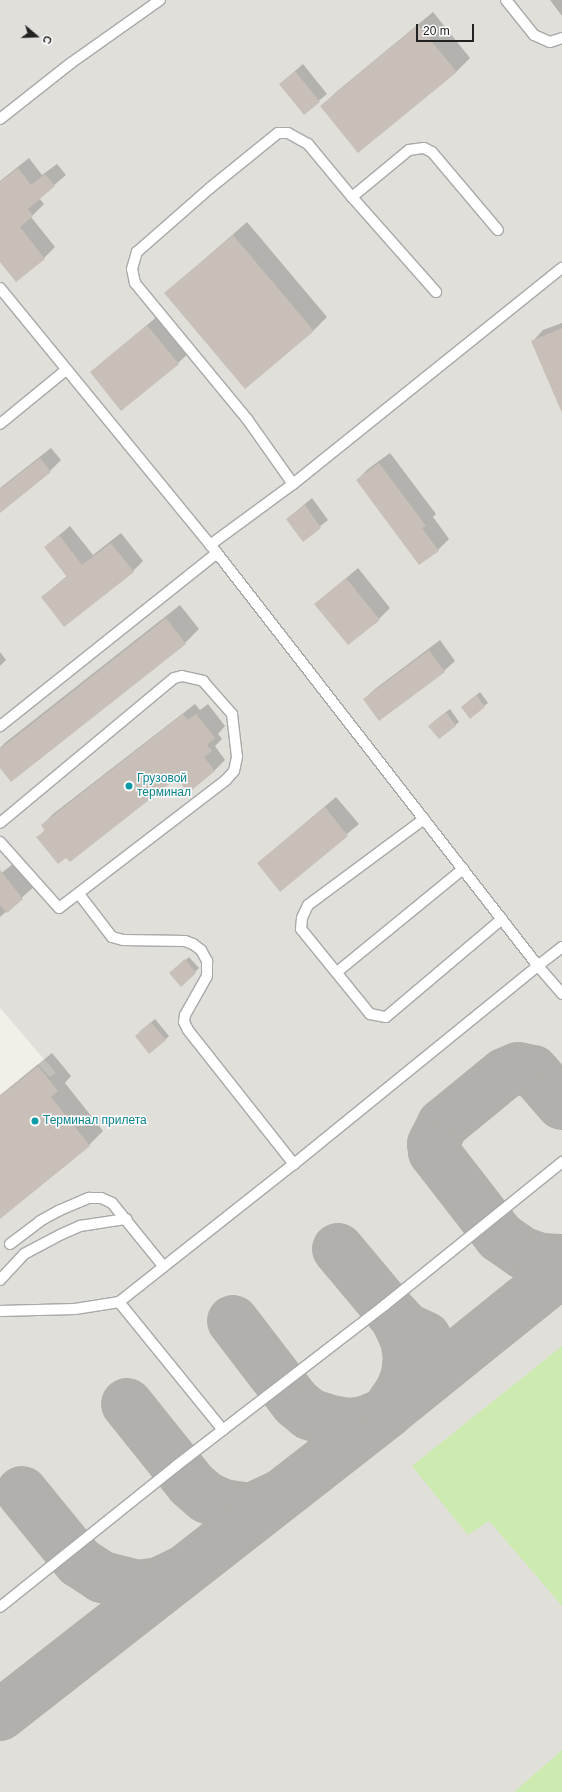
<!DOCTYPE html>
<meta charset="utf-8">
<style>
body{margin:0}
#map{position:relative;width:562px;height:1792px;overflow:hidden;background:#f2efe9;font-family:Helvetica,sans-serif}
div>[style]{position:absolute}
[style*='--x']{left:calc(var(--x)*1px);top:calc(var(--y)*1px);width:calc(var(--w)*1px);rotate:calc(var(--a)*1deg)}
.airport>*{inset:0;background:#e1dfda}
.grass>*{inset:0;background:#cdebb0}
.shadow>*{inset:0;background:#0003}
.taxiway>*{height:52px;margin:-26px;padding:0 26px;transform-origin:26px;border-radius:26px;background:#b1b0ac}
.building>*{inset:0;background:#c7bfb8}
.roads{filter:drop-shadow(1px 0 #a9a9a9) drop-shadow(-1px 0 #a9a9a9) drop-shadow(0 1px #a9a9a9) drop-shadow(0 -1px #a9a9a9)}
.service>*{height:10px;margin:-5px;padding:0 5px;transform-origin:5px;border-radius:5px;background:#fff}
.dots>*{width:11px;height:11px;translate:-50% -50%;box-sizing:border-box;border:2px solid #fff;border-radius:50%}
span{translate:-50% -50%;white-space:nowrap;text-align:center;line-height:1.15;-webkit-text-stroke:3px #fff;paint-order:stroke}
.culture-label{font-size:12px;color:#0d838f}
.left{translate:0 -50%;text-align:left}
.north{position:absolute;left:16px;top:16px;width:40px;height:40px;-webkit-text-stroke:3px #fff;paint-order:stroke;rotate:109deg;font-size:11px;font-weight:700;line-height:16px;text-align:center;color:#222}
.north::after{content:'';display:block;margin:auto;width:14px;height:18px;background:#222;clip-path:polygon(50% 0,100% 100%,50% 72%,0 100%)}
.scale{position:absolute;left:416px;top:24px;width:58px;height:18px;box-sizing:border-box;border:2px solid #222;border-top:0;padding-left:5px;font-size:12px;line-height:14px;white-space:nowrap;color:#222;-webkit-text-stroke:3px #fff;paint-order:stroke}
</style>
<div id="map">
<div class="airport">
<i style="clip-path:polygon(0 0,562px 0,562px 1792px,0 1792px,0 1097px,38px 1064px,50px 1077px,56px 1073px,0 1008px)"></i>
</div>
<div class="grass">
<i style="clip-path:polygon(562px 1346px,562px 1606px,489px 1521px,468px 1535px,412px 1466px)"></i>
<i style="clip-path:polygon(562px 1750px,562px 1792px,514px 1792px)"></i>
</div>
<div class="shadow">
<i style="clip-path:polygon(550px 0,562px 0,562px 16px)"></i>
<i style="clip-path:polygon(433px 12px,470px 58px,456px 72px,321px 107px,335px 93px)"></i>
<i style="clip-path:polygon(303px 64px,327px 94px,304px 113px,280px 84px)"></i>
<i style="clip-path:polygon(29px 158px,42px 175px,57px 164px,66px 175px,39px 198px,44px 204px,31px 217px,55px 247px,44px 258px,0 260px,0 181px)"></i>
<i style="clip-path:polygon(247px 222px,327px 317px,313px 331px,166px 293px)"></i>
<i style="clip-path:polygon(159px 315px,189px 353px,178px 363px,91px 372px)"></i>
<i style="clip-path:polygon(562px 323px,562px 411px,532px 342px,543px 330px)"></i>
<i style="clip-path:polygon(51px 448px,61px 460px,50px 471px,0 511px,0 488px)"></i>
<i style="clip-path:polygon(390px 453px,436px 514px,433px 517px,449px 539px,438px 550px,357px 480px,368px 469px)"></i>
<i style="clip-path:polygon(312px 498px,328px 520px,303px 540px,287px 519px)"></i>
<i style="clip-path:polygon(70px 526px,93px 555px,121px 533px,143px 561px,133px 571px,42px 597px,67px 576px,45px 547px)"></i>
<i style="clip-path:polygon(358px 568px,390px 608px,379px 619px,316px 604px)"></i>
<i style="clip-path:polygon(180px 605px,199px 629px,185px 643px,0 767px,0 748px,6px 742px)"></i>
<i style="clip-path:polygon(440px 640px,455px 661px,444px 671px,364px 699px,375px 689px)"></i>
<i style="clip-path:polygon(0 652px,6px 660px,0 666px)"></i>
<i style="clip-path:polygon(480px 692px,488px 703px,484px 706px,466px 704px)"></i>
<i style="clip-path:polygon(195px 704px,200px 710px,208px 704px,225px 726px,218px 734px,222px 739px,215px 746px,225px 760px,214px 771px,177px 777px,66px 856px,38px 837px,45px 830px,42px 825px,53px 814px)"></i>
<i style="clip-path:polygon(450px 709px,459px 722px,439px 738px,433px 722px)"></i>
<i style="clip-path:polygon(336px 797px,359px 824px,280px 890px,258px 863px)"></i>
<i style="clip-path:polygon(17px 861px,36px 885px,0 917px,0 874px)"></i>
<i style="clip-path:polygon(189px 957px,199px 968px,181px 985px,174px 970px)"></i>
<i style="clip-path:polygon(155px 1019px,169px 1036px,165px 1040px,139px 1032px)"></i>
<i style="clip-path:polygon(52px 1053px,71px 1076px,65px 1083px,103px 1131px,89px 1145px,0 1218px,0 1095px)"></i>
</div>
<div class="taxiway">
<i style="--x:562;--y:1104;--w:44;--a:-131.3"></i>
<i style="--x:533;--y:1071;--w:15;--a:-169"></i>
<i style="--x:518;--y:1068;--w:15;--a:157"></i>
<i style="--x:504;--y:1074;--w:79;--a:140.7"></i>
<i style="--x:443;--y:1124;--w:22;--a:117"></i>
<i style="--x:433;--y:1144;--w:8;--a:83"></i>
<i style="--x:434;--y:1152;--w:108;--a:52.2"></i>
<i style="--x:500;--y:1237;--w:28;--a:35"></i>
<i style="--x:523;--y:1253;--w:19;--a:18"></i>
<i style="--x:541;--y:1259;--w:21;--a:3"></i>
<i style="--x:338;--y:1249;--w:90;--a:50"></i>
<i style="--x:396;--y:1318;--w:16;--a:45"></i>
<i style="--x:407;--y:1329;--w:20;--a:24"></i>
<i style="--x:233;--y:1321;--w:103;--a:52.5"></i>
<i style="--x:296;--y:1403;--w:17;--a:40"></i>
<i style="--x:309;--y:1414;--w:22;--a:18"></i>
<i style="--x:330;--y:1421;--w:20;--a:9"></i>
<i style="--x:350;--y:1424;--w:15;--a:-8"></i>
<i style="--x:365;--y:1422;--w:23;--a:-23"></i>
<i style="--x:386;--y:1413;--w:27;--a:-56"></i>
<i style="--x:401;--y:1391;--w:17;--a:-69"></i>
<i style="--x:407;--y:1375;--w:18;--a:-84"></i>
<i style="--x:409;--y:1357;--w:17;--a:-100"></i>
<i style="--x:406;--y:1340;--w:24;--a:-114"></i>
<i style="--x:127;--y:1404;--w:102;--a:51.3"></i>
<i style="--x:191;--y:1484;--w:20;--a:41"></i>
<i style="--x:206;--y:1497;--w:19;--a:25"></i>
<i style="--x:223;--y:1505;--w:28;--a:8"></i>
<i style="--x:251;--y:1509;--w:33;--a:-25"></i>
<i style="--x:22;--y:1492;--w:90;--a:50.8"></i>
<i style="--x:79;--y:1562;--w:27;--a:33"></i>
<i style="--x:102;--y:1577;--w:37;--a:14"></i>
<i style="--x:138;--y:1586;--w:21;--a:-8"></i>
<i style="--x:159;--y:1583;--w:25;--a:-26"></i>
<i style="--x:0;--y:1715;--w:490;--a:-38"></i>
<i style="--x:386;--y:1413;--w:226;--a:-38.9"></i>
</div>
<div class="building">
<i style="clip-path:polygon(418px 25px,457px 72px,358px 153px,320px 106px)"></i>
<i style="clip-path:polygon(295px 71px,320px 102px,304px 115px,279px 84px)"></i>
<i style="clip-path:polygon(18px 168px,31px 185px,45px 174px,55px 186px,28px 209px,33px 216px,20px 227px,45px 259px,16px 282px,0 262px,0 182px)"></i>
<i style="clip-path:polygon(233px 235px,314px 331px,245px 389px,164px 293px)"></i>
<i style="clip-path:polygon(147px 325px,179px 364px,121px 411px,90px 372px)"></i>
<i style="clip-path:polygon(562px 328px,562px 413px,531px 341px)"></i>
<i style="clip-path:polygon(40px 458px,51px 472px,0 513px,0 489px)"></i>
<i style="clip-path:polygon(379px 463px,426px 526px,422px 528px,439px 551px,419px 565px,356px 480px)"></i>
<i style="clip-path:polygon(305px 505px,321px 528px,303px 542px,286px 519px)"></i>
<i style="clip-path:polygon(59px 535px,82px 565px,111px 543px,134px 572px,64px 627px,41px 597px,67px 577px,44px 547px)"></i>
<i style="clip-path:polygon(346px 578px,380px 620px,348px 645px,314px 604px)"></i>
<i style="clip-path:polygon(166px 618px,186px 644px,11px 782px,0 768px,0 749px)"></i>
<i style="clip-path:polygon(429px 650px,445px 672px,379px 721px,363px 699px)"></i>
<i style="clip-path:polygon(476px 695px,485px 707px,470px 719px,461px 707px)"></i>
<i style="clip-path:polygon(446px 712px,456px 726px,439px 739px,428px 726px)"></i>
<i style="clip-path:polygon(183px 714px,188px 720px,196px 714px,215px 738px,207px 745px,212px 751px,204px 757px,215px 771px,188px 793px,177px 778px,70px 862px,66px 858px,58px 864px,36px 837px,45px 831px,41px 825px)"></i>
<i style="clip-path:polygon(325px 807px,348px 836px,280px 892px,257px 863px)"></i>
<i style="clip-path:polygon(0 870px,23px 899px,7px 913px,0 905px)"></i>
<i style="clip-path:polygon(185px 959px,196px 973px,181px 987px,169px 973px)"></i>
<i style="clip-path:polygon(151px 1022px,166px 1040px,149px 1054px,135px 1036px)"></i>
<i style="clip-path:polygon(38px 1066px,58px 1091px,51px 1097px,90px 1146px,0 1219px,0 1097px)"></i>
</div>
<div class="roads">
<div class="service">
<i style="--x:506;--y:0;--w:45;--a:51.3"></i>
<i style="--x:534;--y:35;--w:17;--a:24"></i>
<i style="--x:550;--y:42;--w:13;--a:-18"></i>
<i style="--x:0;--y:119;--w:90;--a:-38.3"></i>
<i style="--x:71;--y:63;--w:109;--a:-35.3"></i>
<i style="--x:352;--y:197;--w:74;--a:-39.5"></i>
<i style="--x:409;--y:150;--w:15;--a:-8"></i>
<i style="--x:424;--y:148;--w:9;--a:27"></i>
<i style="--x:432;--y:152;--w:102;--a:49.8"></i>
<i style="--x:0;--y:288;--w:343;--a:50.7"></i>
<i style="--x:217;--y:553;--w:278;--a:141.4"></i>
<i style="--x:0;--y:424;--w:85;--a:-39.3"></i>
<i style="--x:293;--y:484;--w:80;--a:-125.3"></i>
<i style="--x:247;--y:419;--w:176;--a:-129.5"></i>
<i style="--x:135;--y:283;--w:14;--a:-102"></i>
<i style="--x:132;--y:269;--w:18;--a:-74"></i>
<i style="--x:137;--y:252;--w:97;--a:-41.2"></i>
<i style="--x:210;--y:188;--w:87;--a:-39"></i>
<i style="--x:278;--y:133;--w:10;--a:0"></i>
<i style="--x:288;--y:133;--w:23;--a:29"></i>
<i style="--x:308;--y:144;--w:69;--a:50.3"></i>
<i style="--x:352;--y:197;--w:127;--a:48.5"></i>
<i style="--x:210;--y:545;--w:103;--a:-36.3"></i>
<i style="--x:293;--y:484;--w:345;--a:-38.8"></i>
<i style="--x:424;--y:819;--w:144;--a:143.4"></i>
<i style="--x:308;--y:905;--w:14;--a:115"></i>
<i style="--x:302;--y:918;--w:11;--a:95"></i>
<i style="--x:301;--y:929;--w:109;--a:50.9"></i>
<i style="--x:370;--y:1014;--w:16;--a:11"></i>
<i style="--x:386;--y:1017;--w:152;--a:-40.2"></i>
<i style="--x:0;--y:823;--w:226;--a:-39.8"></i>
<i style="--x:174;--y:678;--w:8;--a:-14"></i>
<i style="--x:182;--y:676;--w:22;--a:13"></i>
<i style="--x:203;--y:681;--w:44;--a:48.7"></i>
<i style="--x:232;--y:714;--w:43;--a:83.4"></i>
<i style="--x:237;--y:757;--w:14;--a:102"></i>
<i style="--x:234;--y:771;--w:12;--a:132"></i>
<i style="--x:226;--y:780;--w:210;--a:142.5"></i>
<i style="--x:59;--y:908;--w:89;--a:-131.8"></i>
<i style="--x:79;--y:894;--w:54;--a:52.5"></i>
<i style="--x:112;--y:937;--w:11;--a:15"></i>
<i style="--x:123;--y:940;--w:62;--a:0.9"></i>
<i style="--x:185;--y:941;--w:9;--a:21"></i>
<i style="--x:193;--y:944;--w:10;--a:37"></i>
<i style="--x:201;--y:950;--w:13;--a:61"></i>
<i style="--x:207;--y:961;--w:15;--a:90"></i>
<i style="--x:207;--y:976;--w:45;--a:119.4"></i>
<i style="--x:185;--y:1015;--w:7;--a:98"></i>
<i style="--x:184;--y:1022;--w:9;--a:63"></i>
<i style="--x:188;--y:1030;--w:171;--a:51.7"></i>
<i style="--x:562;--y:947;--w:31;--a:142"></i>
<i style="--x:538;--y:966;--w:37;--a:49"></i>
<i style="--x:337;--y:972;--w:163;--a:-39.3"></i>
<i style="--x:10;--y:1244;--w:38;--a:-37"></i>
<i style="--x:40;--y:1221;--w:21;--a:-29"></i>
<i style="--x:58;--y:1211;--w:34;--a:-23"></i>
<i style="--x:89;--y:1198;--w:12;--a:0"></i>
<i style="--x:101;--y:1198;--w:12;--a:24"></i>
<i style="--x:112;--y:1203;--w:82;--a:50.9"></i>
<i style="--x:0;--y:1280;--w:35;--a:-47"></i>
<i style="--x:24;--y:1254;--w:43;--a:-27.8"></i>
<i style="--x:62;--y:1234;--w:20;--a:-24"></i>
<i style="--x:80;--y:1226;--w:47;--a:-8.7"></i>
<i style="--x:119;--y:1302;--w:165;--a:50.9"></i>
<i style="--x:0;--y:1311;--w:75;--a:-1.5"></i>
<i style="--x:75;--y:1309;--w:45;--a:-9"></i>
<i style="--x:119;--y:1302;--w:223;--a:-38.3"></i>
<i style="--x:294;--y:1164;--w:314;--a:-39.1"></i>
<i style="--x:538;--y:966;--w:523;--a:-127.86"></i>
<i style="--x:0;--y:1607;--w:226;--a:-38.7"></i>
<i style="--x:176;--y:1466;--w:264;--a:-37.6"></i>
<i style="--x:385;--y:1305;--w:228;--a:-38.9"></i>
</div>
</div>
<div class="dots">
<i style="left:129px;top:786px;background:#0f9aa8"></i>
<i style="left:35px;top:1121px;background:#0f9aa8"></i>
</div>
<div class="culture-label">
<span class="left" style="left:137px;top:786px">Грузовой<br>терминал</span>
<span class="left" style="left:43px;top:1121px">Терминал прилета</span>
</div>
<div class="north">С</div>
<div class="scale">20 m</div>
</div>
